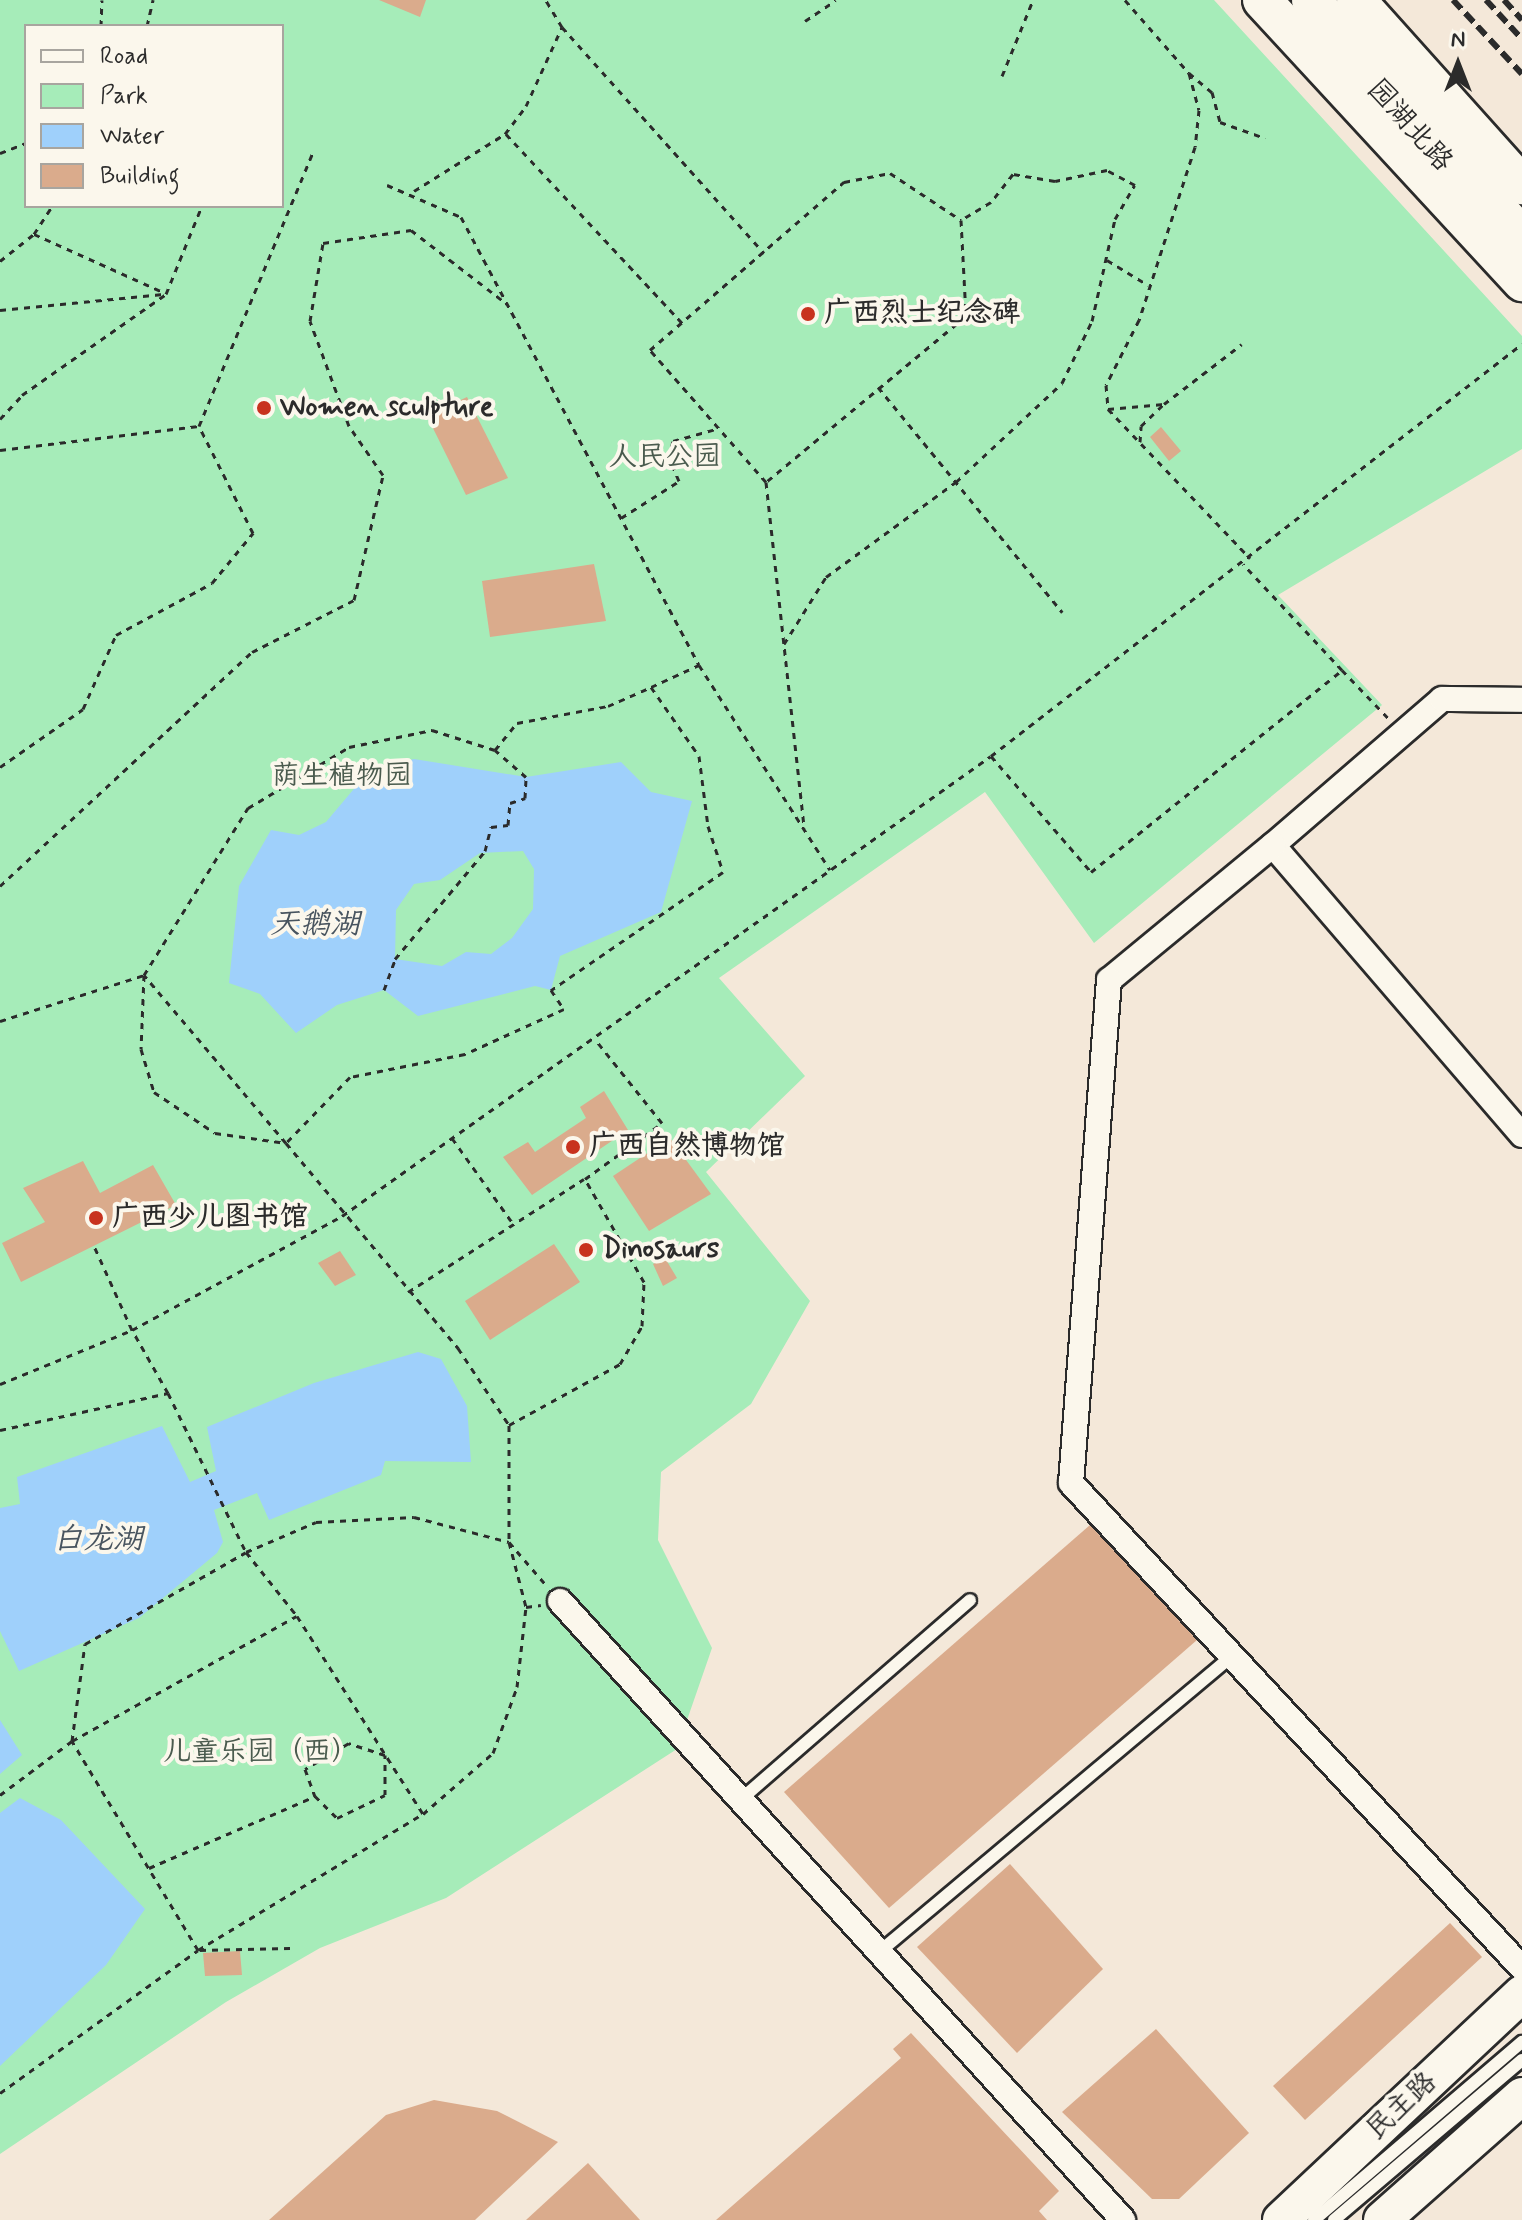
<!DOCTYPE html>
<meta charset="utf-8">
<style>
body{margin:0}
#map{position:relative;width:1522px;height:2220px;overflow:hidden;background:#f4e8d9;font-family:Mynerve,"LXGW WenKai TC",sans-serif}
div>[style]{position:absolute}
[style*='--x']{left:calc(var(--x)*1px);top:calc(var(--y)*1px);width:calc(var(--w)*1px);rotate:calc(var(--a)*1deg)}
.green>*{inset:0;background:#a6ecb9}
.water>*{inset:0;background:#9fd0fb}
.building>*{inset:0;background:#daab8c}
.path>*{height:3px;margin-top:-1.5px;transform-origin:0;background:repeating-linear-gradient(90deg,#2b2b2b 0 6px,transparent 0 12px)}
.roads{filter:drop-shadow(2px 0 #2b2b2b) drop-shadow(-2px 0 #2b2b2b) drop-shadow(0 2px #2b2b2b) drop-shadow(0 -2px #2b2b2b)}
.service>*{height:12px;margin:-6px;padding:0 6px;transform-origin:6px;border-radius:6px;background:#fbf7ec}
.minor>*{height:24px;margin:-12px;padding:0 12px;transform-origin:12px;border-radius:12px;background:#fbf7ec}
.primary>*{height:36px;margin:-18px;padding:0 18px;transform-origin:18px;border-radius:18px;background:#fbf7ec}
.trunk>*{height:38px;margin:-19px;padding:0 19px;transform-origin:19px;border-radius:19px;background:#fbf7ec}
.rail>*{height:6px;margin-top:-3px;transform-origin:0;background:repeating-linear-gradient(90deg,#2b2b2b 0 12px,transparent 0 18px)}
.dots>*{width:22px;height:22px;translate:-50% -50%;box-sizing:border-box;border:4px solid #fbf7ec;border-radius:50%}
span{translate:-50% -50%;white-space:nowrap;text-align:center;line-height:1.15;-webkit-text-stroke:8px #fbf7ec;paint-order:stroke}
.street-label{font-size:28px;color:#2b2b2b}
.poi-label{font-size:28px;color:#2b2b2b;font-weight:700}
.left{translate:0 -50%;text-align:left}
.park-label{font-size:28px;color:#4a5b4e}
.water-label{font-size:30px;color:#48545f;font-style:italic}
.legend{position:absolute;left:24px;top:24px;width:260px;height:184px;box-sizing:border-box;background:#fbf7ec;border:2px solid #a8a59f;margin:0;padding:10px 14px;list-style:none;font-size:24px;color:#2b2b2b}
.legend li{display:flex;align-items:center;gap:16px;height:40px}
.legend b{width:40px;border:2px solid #a8a59f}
.north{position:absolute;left:1418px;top:24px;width:80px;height:80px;-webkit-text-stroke:6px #fbf7ec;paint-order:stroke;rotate:0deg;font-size:22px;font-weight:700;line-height:32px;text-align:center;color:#2b2b2b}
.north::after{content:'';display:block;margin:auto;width:28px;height:36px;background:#2b2b2b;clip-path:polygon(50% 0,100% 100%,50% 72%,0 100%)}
</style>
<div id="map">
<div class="green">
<i style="clip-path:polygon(evenodd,0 0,1214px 0,1522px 336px,1522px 449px,1278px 595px,1382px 705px,1094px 943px,985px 792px,719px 978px,805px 1076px,706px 1172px,810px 1301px,751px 1404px,661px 1472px,658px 1540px,712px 1648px,677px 1749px,446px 1898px,320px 1948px,226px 2002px,0 2154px,0 0,26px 26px,282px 26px,282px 206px,26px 206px,26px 26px)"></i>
</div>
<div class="water">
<i style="clip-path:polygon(evenodd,414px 759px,526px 777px,621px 762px,651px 792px,692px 801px,661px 912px,560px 956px,551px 990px,535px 986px,418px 1016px,384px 990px,337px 1005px,296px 1033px,260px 994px,229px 983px,239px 886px,271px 830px,299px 835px,326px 822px,369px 771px,414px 759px,523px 851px,534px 869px,533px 909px,512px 938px,491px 954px,466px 952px,442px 966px,395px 959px,396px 910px,414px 884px,440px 880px,480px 853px,523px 851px)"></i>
<i style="clip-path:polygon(418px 1352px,441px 1359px,467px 1406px,471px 1462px,385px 1461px,381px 1475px,269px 1520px,257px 1493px,214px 1510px,223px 1542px,217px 1553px,139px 1618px,19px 1671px,0 1631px,0 1508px,20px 1504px,17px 1477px,162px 1426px,190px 1482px,216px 1471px,207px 1427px,314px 1383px)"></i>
<i style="clip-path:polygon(0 1720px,22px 1755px,0 1774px)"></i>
<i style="clip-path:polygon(20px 1798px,61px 1820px,145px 1909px,106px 1965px,0 2066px,0 1813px)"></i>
</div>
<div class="building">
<i style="clip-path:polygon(379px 0,426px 0,420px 17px)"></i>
<i style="clip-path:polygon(467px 397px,508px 478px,466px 495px,427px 416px)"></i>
<i style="clip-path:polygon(1161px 427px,1181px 451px,1169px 461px,1150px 437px)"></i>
<i style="clip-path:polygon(594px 564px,606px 621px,490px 637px,482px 581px)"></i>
<i style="clip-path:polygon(604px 1091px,628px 1130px,532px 1195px,503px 1157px,528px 1142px,535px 1152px,586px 1118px,580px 1107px)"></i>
<i style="clip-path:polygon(670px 1138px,711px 1194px,649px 1231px,613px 1176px)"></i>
<i style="clip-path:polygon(83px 1161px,100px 1193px,153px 1165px,176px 1205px,21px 1282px,2px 1243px,45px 1222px,23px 1188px)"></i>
<i style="clip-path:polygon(554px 1244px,580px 1282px,490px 1340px,465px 1301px)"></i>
<i style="clip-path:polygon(340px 1251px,356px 1275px,335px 1286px,318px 1263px)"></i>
<i style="clip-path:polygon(665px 1258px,677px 1278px,663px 1286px,653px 1264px)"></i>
<i style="clip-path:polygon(1090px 1525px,1197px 1640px,889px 1908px,784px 1792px)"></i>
<i style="clip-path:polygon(1010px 1864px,1103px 1969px,1017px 2053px,917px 1947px)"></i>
<i style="clip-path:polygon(1450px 1923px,1482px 1957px,1305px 2120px,1273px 2086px)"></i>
<i style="clip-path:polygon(240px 1951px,242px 1975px,205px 1976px,203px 1953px)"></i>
<i style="clip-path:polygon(1156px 2029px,1249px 2133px,1179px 2199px,1152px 2199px,1062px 2112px)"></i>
<i style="clip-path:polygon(911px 2033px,1059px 2191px,1039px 2211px,1047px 2220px,716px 2220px,901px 2058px,893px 2049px)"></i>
<i style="clip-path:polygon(434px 2100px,497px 2111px,558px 2142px,475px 2220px,269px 2220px,386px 2115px)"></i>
<i style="clip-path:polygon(588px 2163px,640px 2220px,526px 2220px)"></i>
</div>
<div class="path">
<i style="--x:1125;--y:0;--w:97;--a:48.8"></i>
<i style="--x:1189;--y:73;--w:38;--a:75"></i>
<i style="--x:1199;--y:110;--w:37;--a:96"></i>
<i style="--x:1195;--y:147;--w:182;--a:107.9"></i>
<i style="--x:1139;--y:320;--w:73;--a:116.9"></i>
<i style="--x:1106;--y:385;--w:24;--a:85"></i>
<i style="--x:1108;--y:409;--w:206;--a:46.4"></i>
<i style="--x:805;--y:21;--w:37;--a:-34"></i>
<i style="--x:101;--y:26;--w:26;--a:-88"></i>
<i style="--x:147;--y:26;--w:27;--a:-77"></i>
<i style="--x:562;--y:27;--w:303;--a:48.2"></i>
<i style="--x:1189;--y:73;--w:30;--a:40"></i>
<i style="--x:1212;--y:92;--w:31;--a:75"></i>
<i style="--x:1220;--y:122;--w:48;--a:19.6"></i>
<i style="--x:1002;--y:76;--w:82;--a:-67.8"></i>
<i style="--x:506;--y:134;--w:260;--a:47"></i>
<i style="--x:0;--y:153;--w:28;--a:-21"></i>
<i style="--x:890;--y:173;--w:85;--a:33.5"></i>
<i style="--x:961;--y:220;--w:96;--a:87"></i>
<i style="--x:966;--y:316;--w:260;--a:140.3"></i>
<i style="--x:766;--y:482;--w:176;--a:-131.3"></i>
<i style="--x:650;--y:350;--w:257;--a:-40.9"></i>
<i style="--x:844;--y:182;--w:47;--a:-11.1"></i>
<i style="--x:387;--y:185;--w:81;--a:23.4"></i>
<i style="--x:461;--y:217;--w:507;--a:62.02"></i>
<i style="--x:699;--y:665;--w:243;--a:57.4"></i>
<i style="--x:414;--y:191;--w:107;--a:-32.1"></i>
<i style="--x:505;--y:134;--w:35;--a:-53"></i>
<i style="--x:526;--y:106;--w:87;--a:-65.5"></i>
<i style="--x:562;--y:27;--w:31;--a:-121"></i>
<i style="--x:34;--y:234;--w:141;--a:24.2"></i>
<i style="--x:1107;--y:260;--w:48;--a:31.4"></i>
<i style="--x:0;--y:261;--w:43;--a:-38.5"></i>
<i style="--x:34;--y:234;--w:33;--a:-57"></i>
<i style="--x:0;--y:310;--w:164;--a:-5.6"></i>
<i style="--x:878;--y:387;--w:291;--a:50.7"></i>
<i style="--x:1108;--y:409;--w:56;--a:-5.1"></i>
<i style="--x:1164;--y:404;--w:98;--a:-37.6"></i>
<i style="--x:0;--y:419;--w:33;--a:-47"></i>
<i style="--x:22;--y:395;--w:176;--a:-35"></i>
<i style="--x:166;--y:294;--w:95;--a:-67.8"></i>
<i style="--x:1140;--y:442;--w:16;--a:-86"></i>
<i style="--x:1141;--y:426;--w:32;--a:-44"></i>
<i style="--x:0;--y:450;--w:200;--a:-6.9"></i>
<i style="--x:766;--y:482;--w:348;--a:83.7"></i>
<i style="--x:621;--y:518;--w:69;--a:-32.5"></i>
<i style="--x:679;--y:481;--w:25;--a:-113"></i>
<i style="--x:669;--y:458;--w:17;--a:-77"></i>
<i style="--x:673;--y:441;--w:45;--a:-15.6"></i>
<i style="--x:784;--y:644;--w:79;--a:-57.9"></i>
<i style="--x:826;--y:577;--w:161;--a:-36.2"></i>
<i style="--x:956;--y:482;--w:145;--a:-43"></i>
<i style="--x:1062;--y:383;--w:69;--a:-64.2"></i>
<i style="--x:1092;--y:321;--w:105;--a:-77.3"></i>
<i style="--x:1115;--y:219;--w:39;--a:-60"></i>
<i style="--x:1135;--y:185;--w:32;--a:-152"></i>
<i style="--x:1107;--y:170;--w:53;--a:168.1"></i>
<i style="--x:1055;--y:181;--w:43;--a:-170.5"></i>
<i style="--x:1013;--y:174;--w:36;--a:128"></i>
<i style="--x:991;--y:202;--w:35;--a:149"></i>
<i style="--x:1342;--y:670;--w:68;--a:46.2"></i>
<i style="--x:651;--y:687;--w:84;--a:55.2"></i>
<i style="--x:699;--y:756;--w:71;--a:82.7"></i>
<i style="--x:708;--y:826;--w:48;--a:71.9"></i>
<i style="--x:723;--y:872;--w:209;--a:145.5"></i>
<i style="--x:551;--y:990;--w:23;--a:56"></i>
<i style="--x:564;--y:1009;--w:109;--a:155.6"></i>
<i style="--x:465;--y:1054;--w:117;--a:168.7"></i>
<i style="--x:350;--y:1077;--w:92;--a:134.1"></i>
<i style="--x:286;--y:1143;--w:220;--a:-130.2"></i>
<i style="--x:144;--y:975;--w:197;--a:-58.1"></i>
<i style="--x:248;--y:808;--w:118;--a:-31.1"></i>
<i style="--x:349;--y:747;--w:85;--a:-11.6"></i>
<i style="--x:432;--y:730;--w:66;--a:17.6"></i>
<i style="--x:495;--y:750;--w:35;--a:-51"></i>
<i style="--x:517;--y:723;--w:93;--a:-10.6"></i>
<i style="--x:608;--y:706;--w:47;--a:-23.8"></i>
<i style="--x:651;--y:687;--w:53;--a:-24.6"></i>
<i style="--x:991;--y:756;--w:153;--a:49.2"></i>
<i style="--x:1091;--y:872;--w:322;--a:-38.8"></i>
<i style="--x:1342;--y:670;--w:145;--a:-133"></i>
<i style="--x:0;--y:767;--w:101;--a:-34.9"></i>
<i style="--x:83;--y:709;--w:81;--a:-66"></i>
<i style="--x:116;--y:635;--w:109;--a:-28.4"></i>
<i style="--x:212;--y:583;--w:65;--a:-50.6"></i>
<i style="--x:253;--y:533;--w:120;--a:-116.8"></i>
<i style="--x:199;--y:426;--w:295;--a:-67.4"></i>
<i style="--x:0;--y:886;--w:344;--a:-42.9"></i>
<i style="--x:252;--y:652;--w:114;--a:-27"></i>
<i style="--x:354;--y:600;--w:128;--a:-76.9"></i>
<i style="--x:383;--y:475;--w:60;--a:-124.8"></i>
<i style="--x:349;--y:426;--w:112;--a:-110.4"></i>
<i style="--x:310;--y:321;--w:79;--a:-80.5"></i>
<i style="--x:323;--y:243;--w:89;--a:-8.4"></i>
<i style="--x:411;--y:230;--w:121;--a:37.6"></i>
<i style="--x:384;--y:990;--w:33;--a:-70"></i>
<i style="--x:395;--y:959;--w:141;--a:-50.2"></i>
<i style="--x:485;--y:851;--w:25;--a:-76"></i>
<i style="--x:491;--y:827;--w:17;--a:-7"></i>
<i style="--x:508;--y:825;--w:22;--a:-85"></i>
<i style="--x:510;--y:803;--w:16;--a:-18"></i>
<i style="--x:525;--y:798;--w:21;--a:-87"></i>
<i style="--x:526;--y:777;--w:41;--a:-138.9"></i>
<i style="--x:0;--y:1021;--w:151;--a:-17.7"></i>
<i style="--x:144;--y:975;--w:74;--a:92.3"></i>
<i style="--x:141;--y:1049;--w:45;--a:73.2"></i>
<i style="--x:154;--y:1092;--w:73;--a:33.9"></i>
<i style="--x:215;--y:1133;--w:72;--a:8"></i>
<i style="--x:286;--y:1143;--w:268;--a:50"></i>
<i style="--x:458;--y:1348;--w:92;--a:56.5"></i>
<i style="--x:509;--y:1425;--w:117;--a:90"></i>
<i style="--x:509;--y:1542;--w:58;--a:49.2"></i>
<i style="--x:452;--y:1138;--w:107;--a:54.5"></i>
<i style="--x:408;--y:1292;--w:209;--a:-32.7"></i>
<i style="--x:0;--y:1384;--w:143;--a:-22.2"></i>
<i style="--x:132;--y:1330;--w:92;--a:-114.3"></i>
<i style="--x:168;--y:1393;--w:177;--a:63.9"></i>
<i style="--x:246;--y:1552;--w:82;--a:51.4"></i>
<i style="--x:297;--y:1616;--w:235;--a:57.5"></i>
<i style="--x:509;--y:1425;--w:127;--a:-28.8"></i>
<i style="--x:620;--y:1364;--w:44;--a:-59.9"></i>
<i style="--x:642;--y:1326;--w:44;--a:-87.4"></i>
<i style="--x:644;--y:1282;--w:119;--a:-119.8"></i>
<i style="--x:585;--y:1179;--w:95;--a:-36"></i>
<i style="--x:662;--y:1123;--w:107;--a:-128.6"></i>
<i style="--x:0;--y:1430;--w:172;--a:-12.4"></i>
<i style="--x:168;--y:1393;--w:73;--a:-119.7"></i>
<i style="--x:132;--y:1330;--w:239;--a:-28.5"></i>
<i style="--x:342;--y:1216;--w:795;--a:-35.33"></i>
<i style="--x:991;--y:756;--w:672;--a:-37.81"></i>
<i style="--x:0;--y:1795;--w:90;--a:-36.9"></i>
<i style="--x:72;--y:1741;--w:257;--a:-29.1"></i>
<i style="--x:149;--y:1868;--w:181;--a:-23.4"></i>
<i style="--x:315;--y:1796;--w:31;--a:45"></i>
<i style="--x:337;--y:1818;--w:53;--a:-25.6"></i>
<i style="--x:385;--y:1795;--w:40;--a:-90"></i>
<i style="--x:385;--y:1755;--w:38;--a:-162"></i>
<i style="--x:349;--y:1743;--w:51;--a:149.4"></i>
<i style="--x:305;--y:1769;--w:29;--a:70"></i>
<i style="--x:290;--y:1948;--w:92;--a:178.8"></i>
<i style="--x:198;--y:1950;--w:244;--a:-121.1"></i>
<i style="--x:72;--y:1741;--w:98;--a:-82.4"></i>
<i style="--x:85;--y:1644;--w:185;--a:-29.7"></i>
<i style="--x:246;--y:1552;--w:76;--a:-23.2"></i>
<i style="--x:316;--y:1522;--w:98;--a:-2.9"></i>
<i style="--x:414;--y:1517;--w:98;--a:14.7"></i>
<i style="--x:509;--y:1542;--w:67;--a:75.3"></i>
<i style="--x:0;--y:2093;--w:244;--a:-35.8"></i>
<i style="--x:198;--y:1950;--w:263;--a:-31.2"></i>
<i style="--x:423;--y:1814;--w:93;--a:-41.1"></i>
<i style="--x:493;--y:1753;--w:70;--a:-70"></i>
<i style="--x:517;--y:1687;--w:81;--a:-83.6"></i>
<i style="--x:526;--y:1607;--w:15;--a:-8"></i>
</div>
<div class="roads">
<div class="service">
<i style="--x:739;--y:1801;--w:306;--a:-41"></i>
<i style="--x:878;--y:1953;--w:462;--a:-40"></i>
<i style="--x:1314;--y:2220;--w:274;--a:-40.6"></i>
<i style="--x:1334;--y:2220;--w:247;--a:-40.4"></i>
</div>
<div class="minor">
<i style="--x:1273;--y:845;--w:223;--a:-40.8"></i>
<i style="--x:1442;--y:699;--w:80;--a:0.7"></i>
<i style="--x:1522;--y:1135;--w:382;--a:-130.7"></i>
<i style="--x:1273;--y:845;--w:212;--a:140.5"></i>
<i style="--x:1109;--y:980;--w:504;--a:94.32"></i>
<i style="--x:1071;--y:1483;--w:662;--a:47.08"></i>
<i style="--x:560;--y:1601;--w:837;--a:47.71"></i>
</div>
<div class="primary">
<i style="--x:1281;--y:2220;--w:330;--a:-43.2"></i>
<i style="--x:1382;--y:2220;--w:187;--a:-41.5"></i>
</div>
<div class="trunk">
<i style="--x:1262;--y:0;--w:384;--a:47.3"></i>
<i style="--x:1311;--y:0;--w:317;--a:48.2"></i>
<i style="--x:1356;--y:0;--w:249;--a:48.1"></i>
</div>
</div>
<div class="rail">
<i style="--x:1453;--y:0;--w:101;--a:47"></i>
<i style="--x:1486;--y:0;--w:53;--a:47.3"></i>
<i style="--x:1504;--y:0;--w:27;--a:48"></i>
</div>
<div class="dots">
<i style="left:808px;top:314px;background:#c8321e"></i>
<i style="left:264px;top:408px;background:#c8321e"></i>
<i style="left:573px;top:1147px;background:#c8321e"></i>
<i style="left:96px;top:1218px;background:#c8321e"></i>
<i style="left:586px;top:1250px;background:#c8321e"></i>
</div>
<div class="street-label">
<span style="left:1409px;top:126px;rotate:48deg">园湖北路</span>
<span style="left:1402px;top:2107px;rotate:-43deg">民主路</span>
</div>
<div class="poi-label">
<span class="left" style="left:824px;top:314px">广西烈士纪念碑</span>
<span class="left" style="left:280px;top:408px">Women sculpture</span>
<span class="left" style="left:589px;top:1147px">广西自然博物馆</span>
<span class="left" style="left:112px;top:1218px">广西少儿图书馆</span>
<span class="left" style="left:602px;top:1250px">Dinosaurs</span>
</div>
<div class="park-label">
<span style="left:665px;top:458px">人民公园</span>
<span style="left:342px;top:777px">荫生植物园</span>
<span style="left:261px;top:1753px">儿童乐园（西）</span>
</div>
<div class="water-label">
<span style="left:315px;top:925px">天鹅湖</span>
<span style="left:98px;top:1540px">白龙湖</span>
</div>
<ul class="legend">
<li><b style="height:10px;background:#fbf7ec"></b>Road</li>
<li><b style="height:22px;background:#a6ecb9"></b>Park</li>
<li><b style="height:22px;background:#9fd0fb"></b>Water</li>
<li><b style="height:22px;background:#daab8c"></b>Building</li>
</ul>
<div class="north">N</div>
</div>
